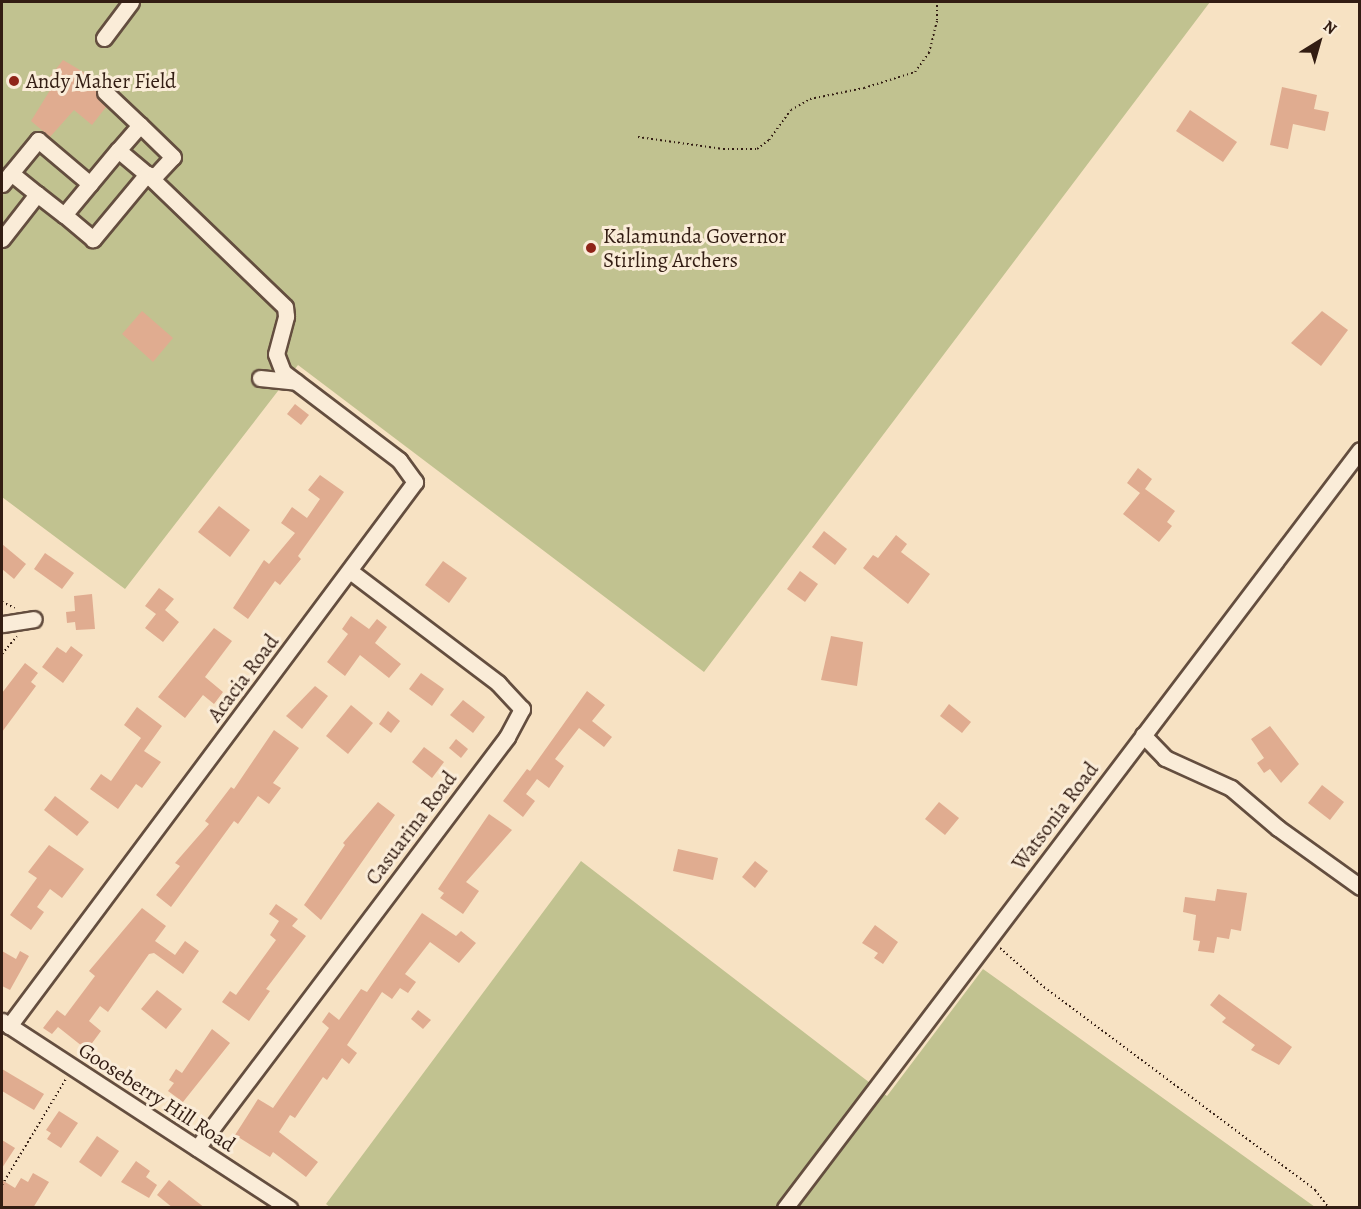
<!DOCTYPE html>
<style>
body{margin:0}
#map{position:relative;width:1361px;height:1209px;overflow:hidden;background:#f7e2c3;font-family:Alegreya,serif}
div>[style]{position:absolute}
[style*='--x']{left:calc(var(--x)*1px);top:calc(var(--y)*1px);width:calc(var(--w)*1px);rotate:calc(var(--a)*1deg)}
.green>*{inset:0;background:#c1c290}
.building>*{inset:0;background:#e0ac90}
.path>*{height:2px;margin-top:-1px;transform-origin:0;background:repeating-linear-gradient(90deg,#331d13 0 1.5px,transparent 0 4.5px)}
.roads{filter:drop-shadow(2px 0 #644e3f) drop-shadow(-2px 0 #644e3f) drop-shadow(0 2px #644e3f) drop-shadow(0 -2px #644e3f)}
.minor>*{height:15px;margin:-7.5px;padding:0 7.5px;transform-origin:7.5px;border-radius:7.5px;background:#faecd8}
.dots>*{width:16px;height:16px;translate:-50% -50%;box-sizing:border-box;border:3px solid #faecd8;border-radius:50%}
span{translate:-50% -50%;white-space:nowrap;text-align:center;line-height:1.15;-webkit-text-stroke:6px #faecd8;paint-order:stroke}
.poi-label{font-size:21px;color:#331d13}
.left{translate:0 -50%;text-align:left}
.street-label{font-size:21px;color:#331d13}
.frame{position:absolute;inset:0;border:3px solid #331d13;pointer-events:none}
.north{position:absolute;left:1289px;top:12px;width:60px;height:60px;-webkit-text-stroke:4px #faecd8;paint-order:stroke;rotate:37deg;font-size:16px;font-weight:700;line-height:24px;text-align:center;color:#331d13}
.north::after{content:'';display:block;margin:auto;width:21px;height:27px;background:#331d13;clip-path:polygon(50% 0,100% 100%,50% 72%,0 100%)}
</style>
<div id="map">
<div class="green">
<i style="clip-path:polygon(2px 2px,1210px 2px,704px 672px,298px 365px,125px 589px,2px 497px)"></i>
<i style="clip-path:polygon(581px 861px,887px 1096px,983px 969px,1315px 1207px,331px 1208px,326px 1204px)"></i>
</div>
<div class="building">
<i style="clip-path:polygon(63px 60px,102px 83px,96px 94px,106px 107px,92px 125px,74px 110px,50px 137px,31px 121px,52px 87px,46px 82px)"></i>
<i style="clip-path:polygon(1282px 87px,1317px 95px,1314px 109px,1329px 112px,1325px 131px,1293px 124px,1288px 149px,1270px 145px)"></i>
<i style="clip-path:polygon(1190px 110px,1237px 142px,1223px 162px,1176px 131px)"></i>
<i style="clip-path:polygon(142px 311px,173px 338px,153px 362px,122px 334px)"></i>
<i style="clip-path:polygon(1322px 311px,1348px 330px,1321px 366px,1291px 343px)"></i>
<i style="clip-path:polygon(295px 404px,309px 415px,301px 425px,287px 414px)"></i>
<i style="clip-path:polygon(1138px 468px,1152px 479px,1145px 489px,1175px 511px,1167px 522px,1172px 526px,1159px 542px,1123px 514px,1140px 493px,1127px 483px)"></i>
<i style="clip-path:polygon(320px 475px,344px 492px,298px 556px,301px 559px,280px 585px,275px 581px,248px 619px,233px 608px,264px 560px,269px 564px,295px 533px,281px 523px,292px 507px,307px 518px,320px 499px,308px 490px)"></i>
<i style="clip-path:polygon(219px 506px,250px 530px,230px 557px,198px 532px)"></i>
<i style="clip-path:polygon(824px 531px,847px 549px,835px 565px,812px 547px)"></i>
<i style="clip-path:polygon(896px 535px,907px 544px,901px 552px,930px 574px,908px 604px,863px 568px,873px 555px,878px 558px)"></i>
<i style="clip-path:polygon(2px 544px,26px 564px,14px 579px,2px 569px)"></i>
<i style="clip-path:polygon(45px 553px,74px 573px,62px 589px,34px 569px)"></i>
<i style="clip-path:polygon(443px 561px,467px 578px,449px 603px,425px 585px)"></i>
<i style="clip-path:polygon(800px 571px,818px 584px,805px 602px,787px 589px)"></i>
<i style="clip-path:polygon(159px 588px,174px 599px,165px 610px,179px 622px,163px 642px,145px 628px,156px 614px,145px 606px)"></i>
<i style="clip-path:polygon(92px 594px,95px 629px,76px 630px,75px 622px,67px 623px,66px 612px,75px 611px,74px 596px)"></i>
<i style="clip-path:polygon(351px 616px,369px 629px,377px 619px,387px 627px,375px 643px,401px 664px,389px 678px,360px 655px,345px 676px,327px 662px,348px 634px,342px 629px)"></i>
<i style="clip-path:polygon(214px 628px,232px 641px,205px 677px,223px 692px,214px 704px,203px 695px,185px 718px,158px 697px)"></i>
<i style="clip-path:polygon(831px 636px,863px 642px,857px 686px,821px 680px)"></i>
<i style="clip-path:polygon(71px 646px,83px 655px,63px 683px,42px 667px,57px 647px,66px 653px)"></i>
<i style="clip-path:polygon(25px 663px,38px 673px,31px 682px,36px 686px,2px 732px,2px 693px)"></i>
<i style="clip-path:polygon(421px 673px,444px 689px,432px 706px,409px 689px)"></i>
<i style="clip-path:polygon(315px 686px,328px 696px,302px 729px,286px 716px)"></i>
<i style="clip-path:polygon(587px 691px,605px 705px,592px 721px,612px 737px,604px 747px,579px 728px,555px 759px,564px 766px,549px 788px,537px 779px,526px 794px,535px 801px,523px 817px,503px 801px,527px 769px,530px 771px)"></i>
<i style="clip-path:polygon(463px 700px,485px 717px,473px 733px,450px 715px)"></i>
<i style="clip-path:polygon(949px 704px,971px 722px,962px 733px,940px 716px)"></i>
<i style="clip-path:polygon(351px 705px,373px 723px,348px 754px,326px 736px)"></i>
<i style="clip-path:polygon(137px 707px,162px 726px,144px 751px,161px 762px,142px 788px,136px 784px,118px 809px,90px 789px,101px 774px,111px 781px,141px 738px,124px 725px)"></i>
<i style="clip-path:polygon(388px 711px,400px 721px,391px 733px,379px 724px)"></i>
<i style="clip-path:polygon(1270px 726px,1299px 764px,1281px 783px,1270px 769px,1264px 773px,1257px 763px,1264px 758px,1251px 739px)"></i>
<i style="clip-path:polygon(274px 730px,299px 748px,273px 783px,281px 788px,269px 804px,258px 796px,238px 824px,234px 821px,171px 907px,156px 895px,180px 866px,175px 863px,209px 824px,205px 821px,231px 787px,234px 789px)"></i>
<i style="clip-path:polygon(456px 739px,468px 749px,461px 758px,449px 748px)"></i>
<i style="clip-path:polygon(424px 747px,444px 762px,432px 778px,412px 762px)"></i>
<i style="clip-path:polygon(1322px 785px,1344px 802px,1330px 820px,1308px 803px)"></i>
<i style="clip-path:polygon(55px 796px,89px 822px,77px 836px,44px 810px)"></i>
<i style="clip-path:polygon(378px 802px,395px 815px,321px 920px,304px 905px,345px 845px,343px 843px)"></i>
<i style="clip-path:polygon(939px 802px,959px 818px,945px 835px,925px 819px)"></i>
<i style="clip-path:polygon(489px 814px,512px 830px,466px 882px,479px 891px,463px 914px,440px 898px,444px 893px,438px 889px)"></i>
<i style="clip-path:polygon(49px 845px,84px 869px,62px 898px,50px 889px,37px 907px,44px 912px,31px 930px,10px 915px,37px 878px,28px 872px)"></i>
<i style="clip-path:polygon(678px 849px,718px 858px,713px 880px,673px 871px)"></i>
<i style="clip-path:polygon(755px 861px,768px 871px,755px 888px,742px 877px)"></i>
<i style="clip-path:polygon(1217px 889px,1247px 893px,1241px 931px,1231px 929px,1229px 939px,1217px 937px,1214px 953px,1198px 951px,1200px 941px,1193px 940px,1196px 915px,1183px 912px,1185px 897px,1215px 901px)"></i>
<i style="clip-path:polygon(276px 904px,298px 919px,292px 926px,306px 936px,266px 989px,270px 991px,249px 1021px,222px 1002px,230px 991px,236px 995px,276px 940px,270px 935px,279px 921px,269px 914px)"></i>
<i style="clip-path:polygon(142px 908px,166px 926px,155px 941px,175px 955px,185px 941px,199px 951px,183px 974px,154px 953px,149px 954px,108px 1012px,100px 1006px,89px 1021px,101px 1031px,87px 1050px,58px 1027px,52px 1034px,43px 1028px,57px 1010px,65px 1016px,95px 976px,89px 971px)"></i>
<i style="clip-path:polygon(422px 913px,456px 936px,461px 931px,476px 943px,459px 963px,430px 942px,405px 974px,416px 982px,408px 993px,400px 988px,392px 999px,382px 992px,347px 1045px,357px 1053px,349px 1064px,342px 1058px,327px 1080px,323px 1077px,295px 1118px,290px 1115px,279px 1132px,318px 1162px,306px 1177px,273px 1152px,270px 1157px,235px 1135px,258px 1099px,273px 1108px,329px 1028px,322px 1022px,329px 1012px,339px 1020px,361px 989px,367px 992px)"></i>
<i style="clip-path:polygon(875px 925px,898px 942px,883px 964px,874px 958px,878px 953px,862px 943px)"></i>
<i style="clip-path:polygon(2px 951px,16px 959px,20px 951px,29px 956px,10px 990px,2px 986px)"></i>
<i style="clip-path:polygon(157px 990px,182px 1009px,166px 1029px,141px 1009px)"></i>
<i style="clip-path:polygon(1219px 994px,1292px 1047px,1279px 1065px,1251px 1050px,1255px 1045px,1222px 1022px,1226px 1018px,1210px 1005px)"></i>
<i style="clip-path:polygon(418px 1010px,431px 1020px,423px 1029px,411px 1019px)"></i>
<i style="clip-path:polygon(212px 1029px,230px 1043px,183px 1102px,168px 1091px,174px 1083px,169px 1080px,176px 1069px,182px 1073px)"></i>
<i style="clip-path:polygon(2px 1069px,44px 1094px,34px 1110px,2px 1091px)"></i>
<i style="clip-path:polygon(59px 1111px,78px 1123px,61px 1148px,47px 1139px,51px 1133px,46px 1130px)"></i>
<i style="clip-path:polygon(97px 1136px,119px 1151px,101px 1177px,79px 1162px)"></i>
<i style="clip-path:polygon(2px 1140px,15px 1148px,2px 1168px)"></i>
<i style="clip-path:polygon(136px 1161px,150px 1171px,146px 1177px,157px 1185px,149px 1198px,121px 1182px)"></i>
<i style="clip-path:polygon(33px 1173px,49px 1182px,33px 1208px,2px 1208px,2px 1180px,15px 1188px,21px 1178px,28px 1182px)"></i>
<i style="clip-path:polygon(169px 1180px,205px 1208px,173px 1208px,157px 1195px)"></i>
</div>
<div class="path">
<i style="--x:638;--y:137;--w:86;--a:8"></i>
<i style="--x:723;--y:149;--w:34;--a:0"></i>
<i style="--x:757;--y:149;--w:15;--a:-37"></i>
<i style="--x:769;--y:140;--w:37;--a:-54"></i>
<i style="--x:791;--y:110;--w:22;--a:-30"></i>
<i style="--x:810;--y:99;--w:55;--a:-11.5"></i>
<i style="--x:864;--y:88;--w:53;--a:-17.4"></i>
<i style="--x:915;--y:72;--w:24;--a:-54"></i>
<i style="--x:929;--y:53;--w:34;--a:-76"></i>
<i style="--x:937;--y:20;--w:18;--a:-90"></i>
<i style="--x:2;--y:602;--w:14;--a:25"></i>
<i style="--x:2;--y:654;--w:23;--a:-50"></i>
<i style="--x:1000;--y:948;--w:59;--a:41.6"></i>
<i style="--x:1044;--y:987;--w:339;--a:36.8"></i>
<i style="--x:1315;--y:1190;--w:23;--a:52"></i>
<i style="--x:2;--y:1185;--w:124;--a:-58.9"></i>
</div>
<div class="roads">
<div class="minor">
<i style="--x:104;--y:38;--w:45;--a:-53.1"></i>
<i style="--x:105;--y:92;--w:48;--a:43.3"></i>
<i style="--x:118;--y:150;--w:38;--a:40"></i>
<i style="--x:147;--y:174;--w:85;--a:129.7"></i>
<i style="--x:93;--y:239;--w:38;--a:-140"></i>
<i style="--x:64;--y:215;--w:85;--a:-50.3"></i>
<i style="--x:11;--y:173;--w:33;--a:39"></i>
<i style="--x:2;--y:184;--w:57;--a:-50.7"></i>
<i style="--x:38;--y:140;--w:68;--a:40.2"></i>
<i style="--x:2;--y:239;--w:57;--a:-52.1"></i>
<i style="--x:37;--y:194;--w:34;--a:38"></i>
<i style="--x:260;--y:378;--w:36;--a:6"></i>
<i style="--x:3;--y:624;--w:31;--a:-9"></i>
<i style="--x:1143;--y:735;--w:32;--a:46"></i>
<i style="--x:1165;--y:758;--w:72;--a:24.4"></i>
<i style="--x:1231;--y:788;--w:62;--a:40.4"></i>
<i style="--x:1278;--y:828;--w:101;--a:35.7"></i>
<i style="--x:2;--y:1021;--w:343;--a:33.1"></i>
<i style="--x:9;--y:1026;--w:679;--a:-53.27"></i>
<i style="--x:415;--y:482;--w:27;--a:-126"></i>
<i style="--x:399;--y:460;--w:146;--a:-142.8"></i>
<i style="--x:283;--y:372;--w:19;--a:-111"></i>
<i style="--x:276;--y:354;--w:39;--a:-75"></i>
<i style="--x:286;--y:316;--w:9;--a:-96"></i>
<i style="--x:285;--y:307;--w:192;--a:-136.1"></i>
<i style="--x:147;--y:174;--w:8;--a:14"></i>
<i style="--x:155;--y:176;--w:26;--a:-47"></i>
<i style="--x:173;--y:157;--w:46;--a:-135.9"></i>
<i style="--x:140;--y:125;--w:33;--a:131"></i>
<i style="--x:197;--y:1148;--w:515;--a:-52.97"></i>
<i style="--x:507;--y:737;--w:32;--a:-62"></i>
<i style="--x:522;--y:709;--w:35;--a:-133"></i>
<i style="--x:498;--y:683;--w:186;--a:-142.9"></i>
<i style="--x:785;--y:1208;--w:951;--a:-52.82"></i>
</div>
</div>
<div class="dots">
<i style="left:14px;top:81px;background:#8f2418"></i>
<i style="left:591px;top:248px;background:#8f2418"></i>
</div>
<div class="poi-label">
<span class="left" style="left:26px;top:81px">Andy Maher Field</span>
<span class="left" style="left:603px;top:248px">Kalamunda Governor<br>Stirling Archers</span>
</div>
<div class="street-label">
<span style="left:243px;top:678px;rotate:-53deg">Acacia Road</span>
<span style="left:1055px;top:816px;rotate:-53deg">Watsonia Road</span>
<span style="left:411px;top:828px;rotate:-53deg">Casuarina Road</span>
<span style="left:157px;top:1097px;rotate:33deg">Gooseberry Hill Road</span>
</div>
<div class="frame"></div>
<div class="north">N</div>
</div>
